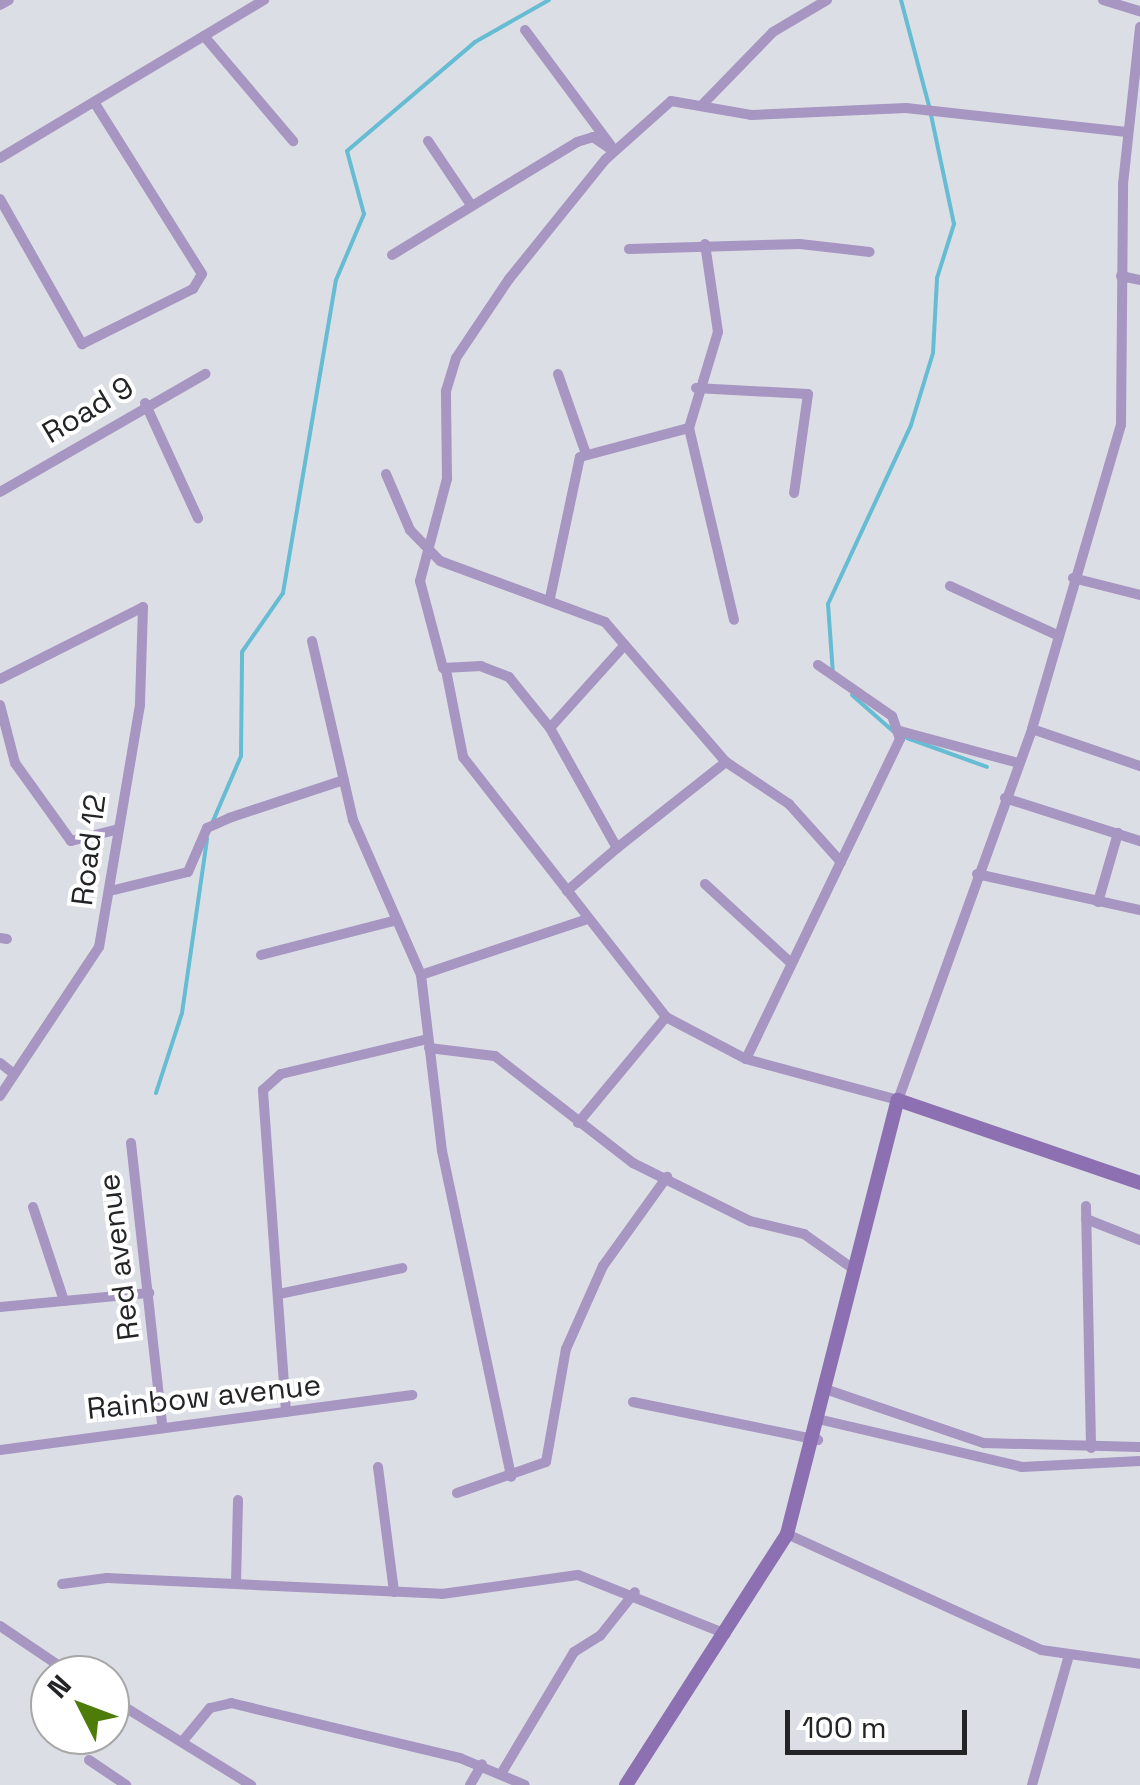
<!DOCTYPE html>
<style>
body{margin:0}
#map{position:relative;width:1140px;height:1785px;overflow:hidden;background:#dcdee5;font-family:"Space Grotesk",sans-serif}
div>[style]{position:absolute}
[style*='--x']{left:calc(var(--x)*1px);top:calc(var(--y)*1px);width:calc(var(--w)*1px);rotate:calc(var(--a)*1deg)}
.stream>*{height:4px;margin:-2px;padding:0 2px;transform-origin:2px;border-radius:2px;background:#65bcd3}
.street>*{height:10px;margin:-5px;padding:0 5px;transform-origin:5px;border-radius:5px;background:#a795c2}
.secondary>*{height:14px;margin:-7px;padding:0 7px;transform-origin:7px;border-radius:7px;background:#8c70b2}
span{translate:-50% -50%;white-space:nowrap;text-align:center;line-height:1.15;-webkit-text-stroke:8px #fff;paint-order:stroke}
.street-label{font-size:30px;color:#232426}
.north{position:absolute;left:30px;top:1655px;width:100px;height:100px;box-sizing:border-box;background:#fff;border:2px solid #a7a7a8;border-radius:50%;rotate:312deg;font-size:28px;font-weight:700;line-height:40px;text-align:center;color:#232426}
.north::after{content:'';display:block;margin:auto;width:35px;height:45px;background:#4d7d08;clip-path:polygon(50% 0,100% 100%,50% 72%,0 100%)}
.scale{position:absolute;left:785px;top:1710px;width:182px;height:45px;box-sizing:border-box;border:5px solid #232426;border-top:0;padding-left:12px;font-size:30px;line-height:35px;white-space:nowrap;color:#232426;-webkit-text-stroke:8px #fff;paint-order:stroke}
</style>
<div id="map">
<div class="stream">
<i style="--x:901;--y:0;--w:110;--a:75.2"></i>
<i style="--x:833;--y:674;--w:70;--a:-94.1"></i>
<i style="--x:828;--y:604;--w:197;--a:-65.1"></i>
<i style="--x:911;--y:425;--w:75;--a:-73"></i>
<i style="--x:933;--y:353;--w:75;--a:-86.9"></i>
<i style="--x:937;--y:278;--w:57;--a:-72.5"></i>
<i style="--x:954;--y:224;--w:111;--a:-101.9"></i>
<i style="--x:852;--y:695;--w:56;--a:41.4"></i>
<i style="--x:907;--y:738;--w:85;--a:19.9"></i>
<i style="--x:213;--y:821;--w:71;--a:-66.7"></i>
<i style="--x:241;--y:756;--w:104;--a:-89.4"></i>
<i style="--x:242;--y:652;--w:72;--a:-55.2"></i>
<i style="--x:283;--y:593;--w:317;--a:-80.4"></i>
<i style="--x:336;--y:280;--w:72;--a:-67"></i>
<i style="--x:364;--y:214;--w:65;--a:-105.1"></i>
<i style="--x:347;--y:151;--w:168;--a:-40.4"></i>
<i style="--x:475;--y:42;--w:85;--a:-29.6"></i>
<i style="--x:156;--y:1093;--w:84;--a:-72"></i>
<i style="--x:182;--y:1013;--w:176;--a:-81.8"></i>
</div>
<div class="street">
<i style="--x:1103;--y:0;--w:39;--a:17"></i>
<i style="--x:0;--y:5;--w:10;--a:-29"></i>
<i style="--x:525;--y:30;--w:144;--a:53.4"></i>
<i style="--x:204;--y:36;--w:138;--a:49.7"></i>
<i style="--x:703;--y:104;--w:100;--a:-45.8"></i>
<i style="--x:773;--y:32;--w:63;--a:-30.7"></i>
<i style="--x:428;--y:141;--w:77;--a:56.1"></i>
<i style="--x:0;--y:158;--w:308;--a:-30.9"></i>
<i style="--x:0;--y:199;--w:167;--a:60.5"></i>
<i style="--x:82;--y:344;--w:124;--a:-26.4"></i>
<i style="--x:193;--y:289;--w:17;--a:-59"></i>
<i style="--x:202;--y:274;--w:203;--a:-122.1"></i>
<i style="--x:629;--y:249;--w:171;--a:-1.7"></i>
<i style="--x:800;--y:244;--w:70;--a:6.5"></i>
<i style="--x:392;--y:255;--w:217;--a:-31.4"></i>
<i style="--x:577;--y:142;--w:17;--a:-17"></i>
<i style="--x:593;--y:137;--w:25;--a:34"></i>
<i style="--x:1121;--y:276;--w:19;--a:12"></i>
<i style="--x:558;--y:374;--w:82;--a:70.7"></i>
<i style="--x:696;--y:388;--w:112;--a:3.1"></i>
<i style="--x:808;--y:394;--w:100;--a:98"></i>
<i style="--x:145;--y:403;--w:127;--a:65.3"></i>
<i style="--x:689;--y:428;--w:197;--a:76.8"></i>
<i style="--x:386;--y:474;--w:61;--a:66.8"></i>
<i style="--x:410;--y:530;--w:43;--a:45.9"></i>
<i style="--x:440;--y:561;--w:176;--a:20.3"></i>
<i style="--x:605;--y:622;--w:185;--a:49.2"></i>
<i style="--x:726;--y:762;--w:76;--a:33.7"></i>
<i style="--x:789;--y:804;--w:78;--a:48.1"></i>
<i style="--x:0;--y:492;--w:237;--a:-29.9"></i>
<i style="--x:1073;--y:578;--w:69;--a:14.2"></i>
<i style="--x:950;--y:586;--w:118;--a:24.6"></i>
<i style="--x:550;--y:598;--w:144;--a:-78"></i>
<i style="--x:580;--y:457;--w:113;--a:-14.9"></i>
<i style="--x:689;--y:428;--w:100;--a:-73.2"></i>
<i style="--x:718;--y:332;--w:89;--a:-98.4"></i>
<i style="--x:312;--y:641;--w:184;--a:77.1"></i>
<i style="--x:353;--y:820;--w:169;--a:66.3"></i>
<i style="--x:421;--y:975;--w:177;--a:83.2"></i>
<i style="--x:442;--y:1151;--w:333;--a:78"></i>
<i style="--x:446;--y:670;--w:89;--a:78.9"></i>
<i style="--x:463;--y:757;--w:330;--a:52"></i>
<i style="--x:666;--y:1017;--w:90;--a:27.7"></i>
<i style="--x:746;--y:1059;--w:157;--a:15.1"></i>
<i style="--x:898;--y:1100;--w:394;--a:-70.1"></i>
<i style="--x:1032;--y:729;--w:317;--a:-73.7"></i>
<i style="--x:1121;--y:425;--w:241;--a:-89.5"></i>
<i style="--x:1123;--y:184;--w:158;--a:-83.8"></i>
<i style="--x:0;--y:679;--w:160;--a:-26.7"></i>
<i style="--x:143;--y:607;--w:98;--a:91.8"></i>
<i style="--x:140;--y:705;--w:245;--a:99.6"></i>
<i style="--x:99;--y:947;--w:179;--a:123.6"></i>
<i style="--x:0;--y:705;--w:60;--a:75.5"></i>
<i style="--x:15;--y:763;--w:96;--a:54.3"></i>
<i style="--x:71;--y:841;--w:49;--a:-14"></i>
<i style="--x:550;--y:728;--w:109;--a:-48"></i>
<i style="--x:1032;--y:729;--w:114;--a:18.9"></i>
<i style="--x:900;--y:731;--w:123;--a:15.1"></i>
<i style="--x:1005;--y:798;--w:142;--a:17.7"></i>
<i style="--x:617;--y:848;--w:139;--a:-38.3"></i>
<i style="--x:977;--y:874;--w:167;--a:12.5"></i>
<i style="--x:705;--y:884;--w:117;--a:42.6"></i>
<i style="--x:114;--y:890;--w:76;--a:-13.7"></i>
<i style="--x:188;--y:872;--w:48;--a:-66.6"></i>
<i style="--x:207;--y:828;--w:24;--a:-24"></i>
<i style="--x:229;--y:818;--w:121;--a:-18.3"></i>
<i style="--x:567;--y:891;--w:66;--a:-40.7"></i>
<i style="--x:617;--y:848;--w:137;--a:-119.2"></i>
<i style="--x:550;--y:728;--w:65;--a:-128.8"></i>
<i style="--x:509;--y:677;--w:30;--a:-159"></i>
<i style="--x:481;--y:666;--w:38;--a:177"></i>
<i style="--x:443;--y:668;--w:90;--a:-104.8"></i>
<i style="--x:420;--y:581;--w:106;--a:-75.2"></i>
<i style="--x:447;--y:479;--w:88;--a:-90.7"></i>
<i style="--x:446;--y:391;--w:34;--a:-73"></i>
<i style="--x:456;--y:358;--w:95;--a:-56.1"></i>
<i style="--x:509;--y:279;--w:154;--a:-51.1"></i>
<i style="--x:606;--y:159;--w:87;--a:-41.7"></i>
<i style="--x:671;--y:101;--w:81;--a:9.9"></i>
<i style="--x:751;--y:115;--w:155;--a:-2.6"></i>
<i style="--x:906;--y:108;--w:222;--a:6.2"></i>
<i style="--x:1098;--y:902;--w:72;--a:-73.8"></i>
<i style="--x:0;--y:938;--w:7;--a:8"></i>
<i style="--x:261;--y:955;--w:140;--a:-14.4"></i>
<i style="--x:421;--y:975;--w:175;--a:-18.6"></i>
<i style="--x:429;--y:1048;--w:66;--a:6.9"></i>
<i style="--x:495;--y:1056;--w:175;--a:37.8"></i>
<i style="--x:633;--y:1163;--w:131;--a:26.4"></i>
<i style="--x:750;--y:1221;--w:56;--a:13.5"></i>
<i style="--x:804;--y:1234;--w:59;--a:35.3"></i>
<i style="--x:746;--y:1059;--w:355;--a:-64.3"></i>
<i style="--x:900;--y:739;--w:24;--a:-109"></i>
<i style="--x:892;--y:716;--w:90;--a:-145.4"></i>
<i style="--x:0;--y:1063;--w:16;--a:38"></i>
<i style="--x:578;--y:1123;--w:138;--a:-50.3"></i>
<i style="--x:131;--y:1143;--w:285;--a:83.7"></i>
<i style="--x:1086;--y:1206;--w:242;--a:88.8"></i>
<i style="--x:33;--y:1207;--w:99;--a:71.7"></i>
<i style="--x:1086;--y:1219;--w:58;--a:21.3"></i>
<i style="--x:279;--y:1294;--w:126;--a:-11.9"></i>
<i style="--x:0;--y:1307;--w:150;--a:-5.4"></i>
<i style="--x:828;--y:1390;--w:165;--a:18.8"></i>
<i style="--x:984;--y:1443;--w:156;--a:1.5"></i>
<i style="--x:633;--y:1402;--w:189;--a:11.6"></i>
<i style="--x:286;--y:1412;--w:323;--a:-94.1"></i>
<i style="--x:263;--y:1090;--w:24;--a:-42"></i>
<i style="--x:281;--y:1074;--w:151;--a:-13.4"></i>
<i style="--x:822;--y:1420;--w:205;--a:13.2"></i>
<i style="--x:1022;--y:1467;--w:118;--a:-2.9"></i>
<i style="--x:0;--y:1450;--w:416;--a:-7.6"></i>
<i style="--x:378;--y:1467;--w:126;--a:82.7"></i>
<i style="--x:457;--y:1493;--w:94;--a:-19.2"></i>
<i style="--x:546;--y:1462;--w:115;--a:-80"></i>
<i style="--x:566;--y:1349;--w:91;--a:-66"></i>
<i style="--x:603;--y:1266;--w:110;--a:-54.3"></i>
<i style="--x:787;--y:1534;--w:279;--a:24.5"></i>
<i style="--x:1041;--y:1650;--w:100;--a:8"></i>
<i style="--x:236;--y:1583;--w:83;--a:-88.6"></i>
<i style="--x:62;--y:1584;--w:45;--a:-7.6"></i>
<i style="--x:107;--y:1578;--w:335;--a:2.7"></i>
<i style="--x:442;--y:1594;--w:137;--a:-8"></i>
<i style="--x:578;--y:1575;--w:159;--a:21.7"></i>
<i style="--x:0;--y:1626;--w:88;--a:33.9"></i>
<i style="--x:110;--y:1698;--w:166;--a:31.7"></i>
<i style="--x:182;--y:1742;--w:44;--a:-50.5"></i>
<i style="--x:210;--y:1708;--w:22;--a:-13"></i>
<i style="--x:231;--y:1703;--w:236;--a:13.5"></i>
<i style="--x:460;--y:1758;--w:70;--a:22.6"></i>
<i style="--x:89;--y:1760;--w:45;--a:34"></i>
<i style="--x:501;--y:1774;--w:142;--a:-59.1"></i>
<i style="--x:574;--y:1652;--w:31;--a:-32"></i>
<i style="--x:600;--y:1636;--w:56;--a:-51.5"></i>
<i style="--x:470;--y:1785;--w:24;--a:-60"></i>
<i style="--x:1032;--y:1785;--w:131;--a:-74.1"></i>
</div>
<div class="secondary">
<i style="--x:626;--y:1785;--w:298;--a:-57.3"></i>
<i style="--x:787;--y:1534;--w:448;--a:-75.7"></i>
<i style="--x:898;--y:1100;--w:256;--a:18.9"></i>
</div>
<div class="street-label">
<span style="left:88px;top:410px;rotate:-31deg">Road 9</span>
<span style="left:89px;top:850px;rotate:-83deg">Road 12</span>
<span style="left:119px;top:1257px;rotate:-97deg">Red avenue</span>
<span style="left:204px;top:1397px;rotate:-6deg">Rainbow avenue</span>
</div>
<div class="north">N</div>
<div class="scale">100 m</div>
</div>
